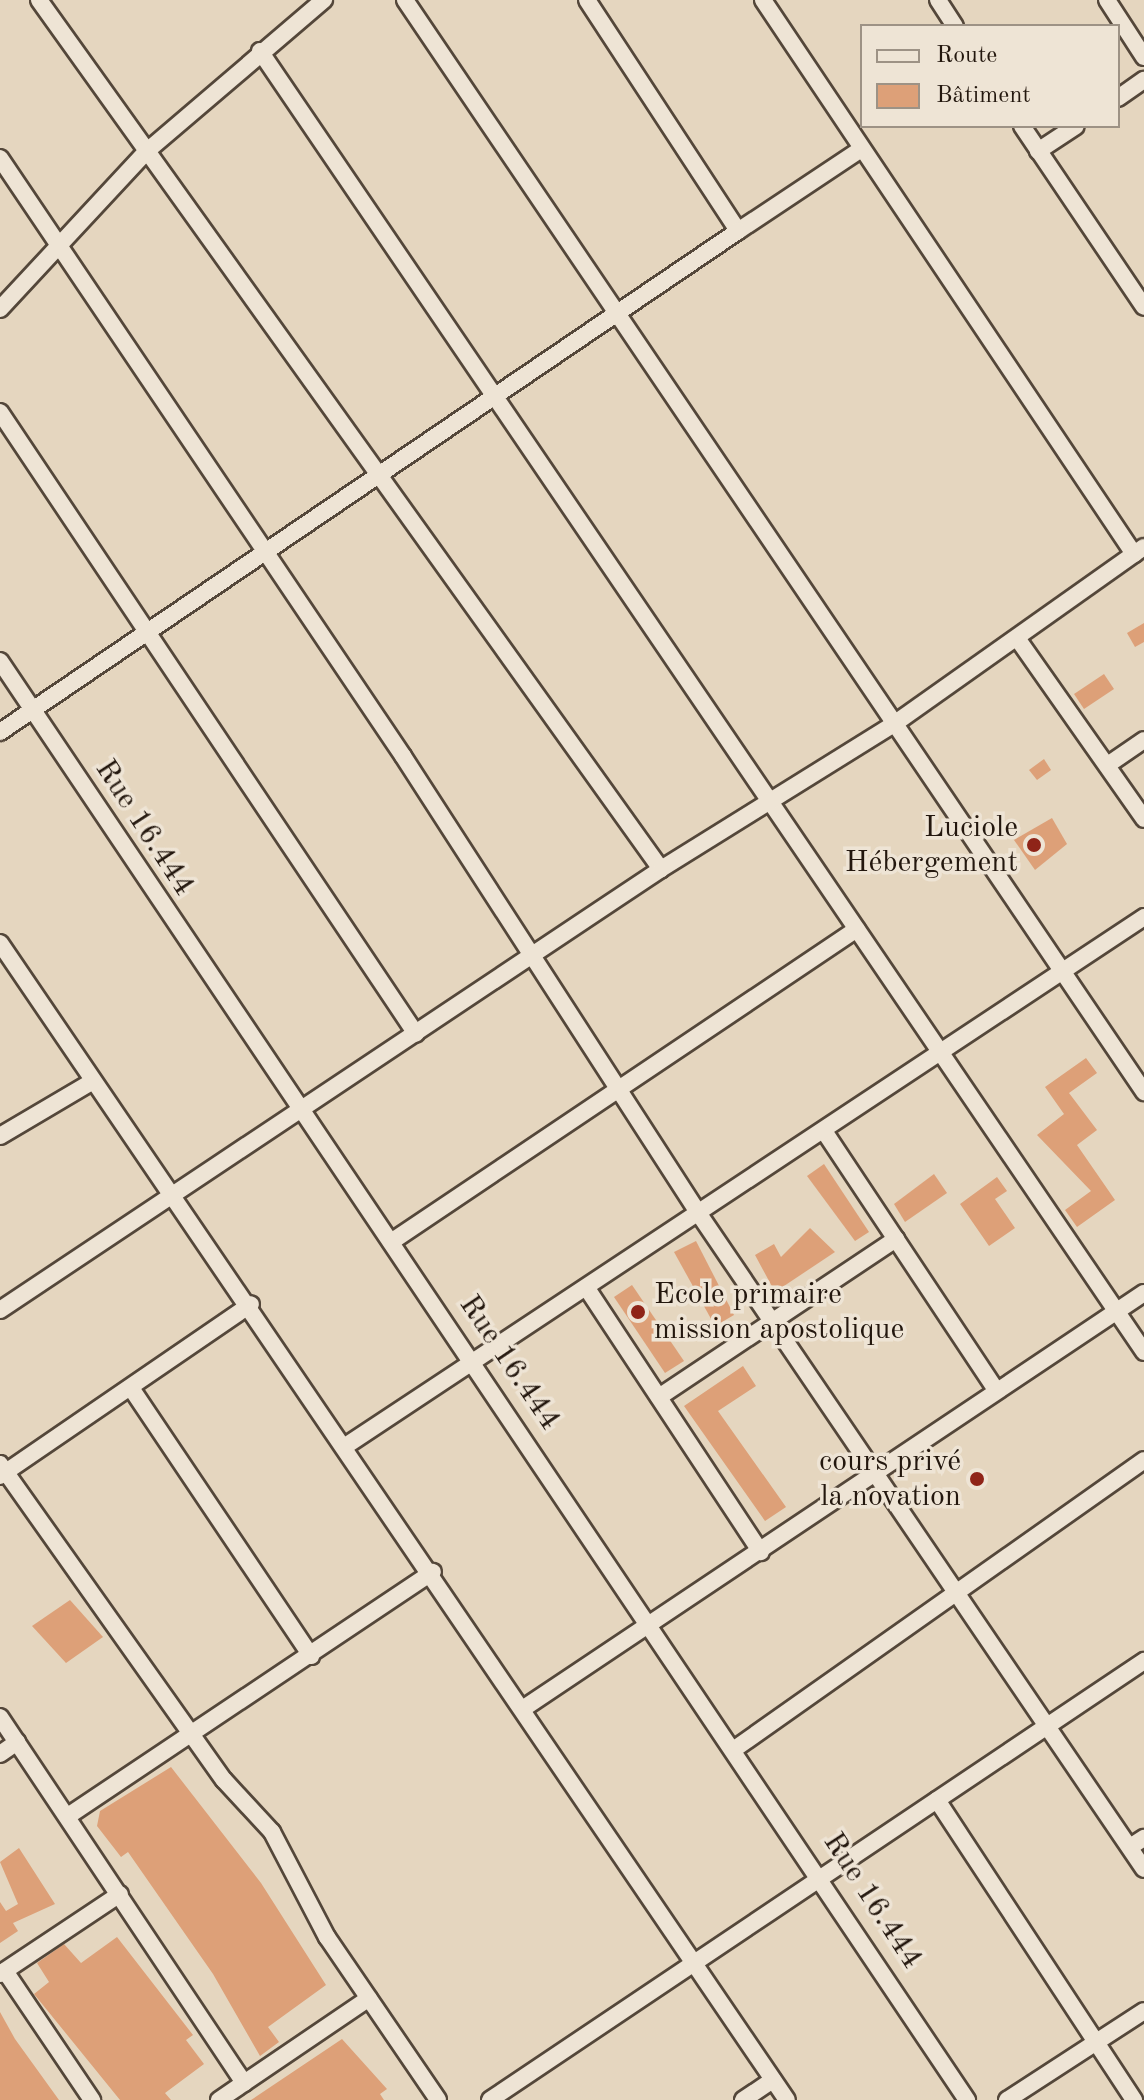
<!DOCTYPE html>
<meta charset="utf-8">
<style>
body{margin:0}
#map{position:relative;width:1144px;height:2100px;overflow:hidden;background:#e5d6bf;font-family:"Old Standard TT",serif}
div>[style]{position:absolute}
[style*='--x']{left:calc(var(--x)*1px);top:calc(var(--y)*1px);width:calc(var(--w)*1px);rotate:calc(var(--a)*1deg)}
.building>*{inset:0;background:#dda078}
.roads{filter:drop-shadow(2px 0 #54473a) drop-shadow(-2px 0 #54473a) drop-shadow(0 2px #54473a) drop-shadow(0 -2px #54473a)}
.minor>*{height:16px;margin:-8px;padding:0 8px;transform-origin:8px;border-radius:8px;background:#eee4d5}
.dots>*{width:22px;height:22px;translate:-50% -50%;box-sizing:border-box;border:4px solid #eee4d5;border-radius:50%}
span{translate:-50% -50%;white-space:nowrap;text-align:center;line-height:1.15;-webkit-text-stroke:7px #eee4d5;paint-order:stroke}
.street-label{font-size:30px;color:#23170e}
.poi-label{font-size:30px;color:#23170e}
.right{translate:-100% -50%;text-align:right}
.left{translate:0 -50%;text-align:left}
.legend{position:absolute;left:860px;top:24px;width:260px;height:104px;box-sizing:border-box;background:#eee4d5;border:2px solid #9d9285;margin:0;padding:10px 14px;list-style:none;font-size:24px;color:#23170e}
.legend li{display:flex;align-items:center;gap:16px;height:40px}
.legend b{width:40px;border:2px solid #9d9285}
</style>
<div id="map">
<div class="building">
<i style="clip-path:polygon(1144px 623px,1144px 642px,1135px 647px,1127px 633px)"></i>
<i style="clip-path:polygon(1104px 674px,1114px 689px,1084px 709px,1074px 694px)"></i>
<i style="clip-path:polygon(1044px 759px,1051px 770px,1037px 780px,1029px 770px)"></i>
<i style="clip-path:polygon(1052px 818px,1067px 844px,1035px 870px,1014px 840px)"></i>
<i style="clip-path:polygon(1086px 1058px,1097px 1073px,1069px 1093px,1097px 1130px,1077px 1145px,1115px 1200px,1077px 1227px,1065px 1210px,1091px 1191px,1037px 1135px,1064px 1114px,1045px 1087px)"></i>
<i style="clip-path:polygon(824px 1164px,869px 1232px,855px 1241px,807px 1176px)"></i>
<i style="clip-path:polygon(934px 1174px,947px 1193px,905px 1222px,894px 1204px)"></i>
<i style="clip-path:polygon(997px 1177px,1007px 1191px,995px 1199px,1015px 1228px,989px 1246px,960px 1204px)"></i>
<i style="clip-path:polygon(810px 1228px,835px 1252px,775px 1292px,755px 1255px,774px 1244px,781px 1257px)"></i>
<i style="clip-path:polygon(696px 1241px,734px 1315px,715px 1326px,674px 1252px)"></i>
<i style="clip-path:polygon(632px 1285px,684px 1361px,665px 1373px,614px 1297px)"></i>
<i style="clip-path:polygon(743px 1366px,756px 1386px,718px 1411px,786px 1507px,765px 1521px,684px 1406px)"></i>
<i style="clip-path:polygon(70px 1600px,103px 1637px,66px 1663px,32px 1626px)"></i>
<i style="clip-path:polygon(171px 1767px,261px 1883px,326px 1985px,268px 2027px,279px 2042px,260px 2056px,213px 1974px,128px 1852px,121px 1857px,97px 1826px,100px 1811px)"></i>
<i style="clip-path:polygon(19px 1848px,55px 1904px,13px 1923px,18px 1931px,0 1943px,0 1902px,6px 1911px,18px 1904px,0 1862px)"></i>
<i style="clip-path:polygon(117px 1937px,193px 2035px,186px 2040px,204px 2064px,165px 2093px,171px 2100px,120px 2100px,34px 1994px,49px 1982px,37px 1963px,64px 1944px,81px 1963px)"></i>
<i style="clip-path:polygon(0 2012px,15px 2039px,59px 2100px,0 2100px)"></i>
<i style="clip-path:polygon(342px 2039px,387px 2089px,380px 2094px,384px 2100px,251px 2100px)"></i>
</div>
<div class="roads">
<div class="minor">
<i style="--x:39;--y:0;--w:1069;--a:54.41"></i>
<i style="--x:405;--y:0;--w:1319;--a:55.91"></i>
<i style="--x:587;--y:0;--w:276;--a:56.8"></i>
<i style="--x:738;--y:231;--w:146;--a:-33.6"></i>
<i style="--x:763;--y:0;--w:667;--a:56.19"></i>
<i style="--x:938;--y:0;--w:31;--a:57"></i>
<i style="--x:1107;--y:0;--w:68;--a:57"></i>
<i style="--x:260;--y:51;--w:1573;--a:55.8"></i>
<i style="--x:1118;--y:98;--w:32;--a:-35"></i>
<i style="--x:1022;--y:126;--w:218;--a:56"></i>
<i style="--x:1038;--y:151;--w:45;--a:-33.3"></i>
<i style="--x:0;--y:158;--w:721;--a:56.02"></i>
<i style="--x:403;--y:756;--w:549;--a:57.12"></i>
<i style="--x:701;--y:1217;--w:788;--a:55.81"></i>
<i style="--x:0;--y:309;--w:216;--a:-47.1"></i>
<i style="--x:147;--y:151;--w:233;--a:-40.5"></i>
<i style="--x:0;--y:412;--w:748;--a:56.22"></i>
<i style="--x:1017;--y:638;--w:221;--a:54.9"></i>
<i style="--x:0;--y:661;--w:1734;--a:56.1"></i>
<i style="--x:0;--y:732;--w:892;--a:-34.17"></i>
<i style="--x:1109;--y:764;--w:42;--a:-34.4"></i>
<i style="--x:0;--y:943;--w:1399;--a:55.78"></i>
<i style="--x:824;--y:1131;--w:312;--a:56.4"></i>
<i style="--x:0;--y:1136;--w:108;--a:-30.6"></i>
<i style="--x:391;--y:1242;--w:561;--a:-33.89"></i>
<i style="--x:588;--y:1290;--w:314;--a:56.6"></i>
<i style="--x:0;--y:1310;--w:795;--a:-33.71"></i>
<i style="--x:661;--y:869;--w:274;--a:-31.9"></i>
<i style="--x:894;--y:724;--w:306;--a:-35.3"></i>
<i style="--x:131;--y:1388;--w:323;--a:56.1"></i>
<i style="--x:659;--y:1397;--w:285;--a:-33.7"></i>
<i style="--x:347;--y:1445;--w:956;--a:-33.52"></i>
<i style="--x:0;--y:1464;--w:387;--a:54.7"></i>
<i style="--x:224;--y:1780;--w:71;--a:47.3"></i>
<i style="--x:272;--y:1832;--w:119;--a:62.4"></i>
<i style="--x:327;--y:1937;--w:197;--a:55.7"></i>
<i style="--x:0;--y:1476;--w:304;--a:-34.4"></i>
<i style="--x:524;--y:1708;--w:746;--a:-33.8"></i>
<i style="--x:0;--y:1717;--w:440;--a:56.3"></i>
<i style="--x:736;--y:1748;--w:499;--a:-35.2"></i>
<i style="--x:0;--y:1754;--w:21;--a:-35"></i>
<i style="--x:937;--y:1800;--w:359;--a:56.7"></i>
<i style="--x:68;--y:1816;--w:439;--a:-33.8"></i>
<i style="--x:1130;--y:1847;--w:17;--a:-33"></i>
<i style="--x:5;--y:1971;--w:156;--a:56"></i>
<i style="--x:0;--y:1974;--w:144;--a:-33.7"></i>
<i style="--x:219;--y:2100;--w:181;--a:-34.2"></i>
<i style="--x:490;--y:2100;--w:788;--a:-33.87"></i>
<i style="--x:743;--y:2100;--w:36;--a:-34"></i>
<i style="--x:1007;--y:2100;--w:163;--a:-33"></i>
</div>
</div>
<div class="dots">
<i style="left:1034px;top:845px;background:#8f2418"></i>
<i style="left:638px;top:1312px;background:#8f2418"></i>
<i style="left:977px;top:1479px;background:#8f2418"></i>
</div>
<div class="street-label">
<span style="left:144px;top:828px;rotate:57deg">Rue 16.444</span>
<span style="left:509px;top:1363px;rotate:56deg">Rue 16.444</span>
<span style="left:872px;top:1901px;rotate:57deg">Rue 16.444</span>
</div>
<div class="poi-label">
<span class="right" style="left:1018px;top:845px">Luciole<br>Hébergement</span>
<span class="left" style="left:654px;top:1312px">Ecole primaire<br>mission apostolique</span>
<span class="right" style="left:961px;top:1479px">cours privé<br>la novation</span>
</div>
<ul class="legend">
<li><b style="height:10px;background:#eee4d5"></b>Route</li>
<li><b style="height:22px;background:#dda078"></b>Bâtiment</li>
</ul>
</div>
